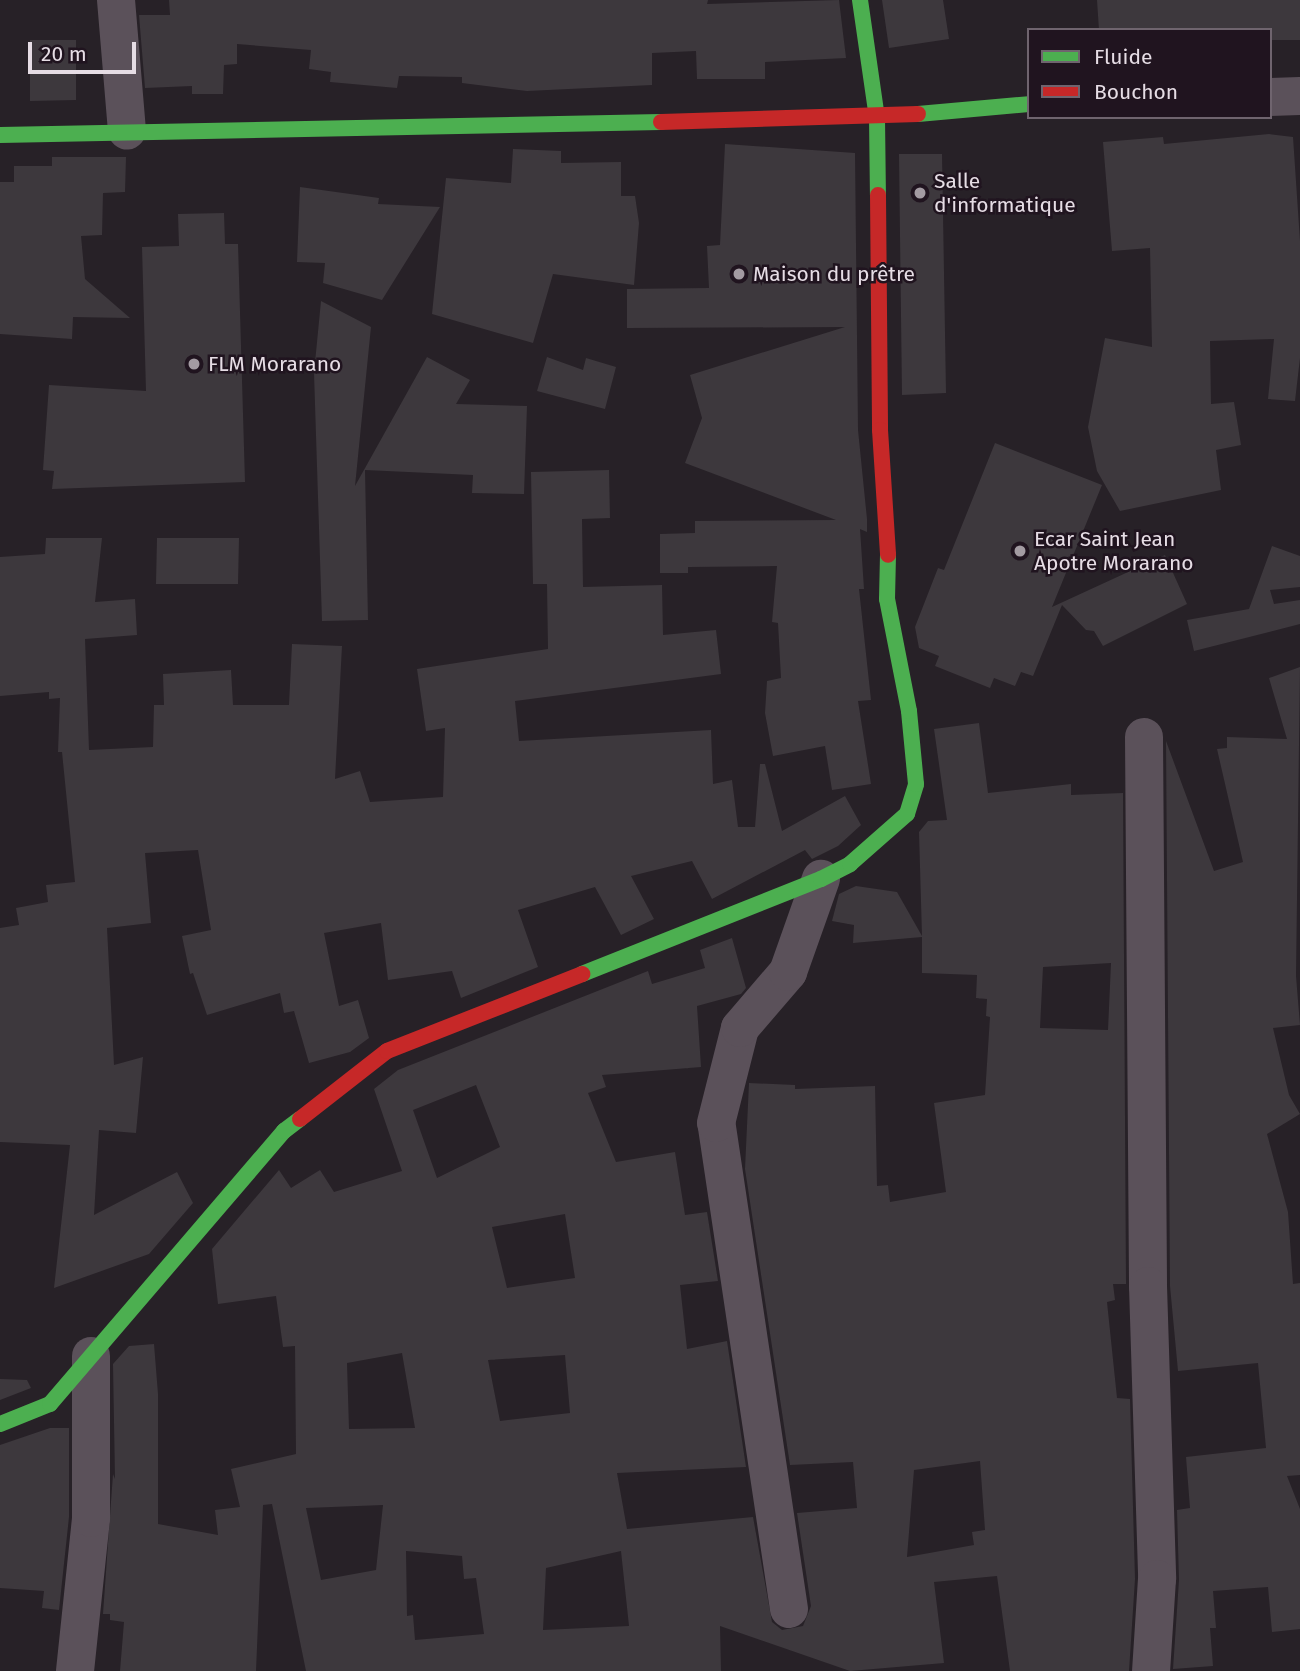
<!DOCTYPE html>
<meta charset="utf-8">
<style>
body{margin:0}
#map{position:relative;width:1300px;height:1671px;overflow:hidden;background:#272127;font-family:"Fira Sans",sans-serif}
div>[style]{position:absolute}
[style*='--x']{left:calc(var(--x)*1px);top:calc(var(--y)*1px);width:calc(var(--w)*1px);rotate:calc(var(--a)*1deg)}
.building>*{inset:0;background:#3d383d}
.street>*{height:38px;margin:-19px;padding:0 19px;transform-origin:19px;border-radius:19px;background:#5b515a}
.fast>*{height:16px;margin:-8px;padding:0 8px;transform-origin:8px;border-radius:8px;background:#4caf50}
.jam>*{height:16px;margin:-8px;padding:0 8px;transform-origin:8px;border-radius:8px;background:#c62828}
.dots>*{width:19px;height:19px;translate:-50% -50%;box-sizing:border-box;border:4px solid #20141f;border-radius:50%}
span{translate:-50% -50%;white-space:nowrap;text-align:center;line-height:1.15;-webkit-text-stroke:5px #20141f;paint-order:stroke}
.poi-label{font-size:21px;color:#e6dde5}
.left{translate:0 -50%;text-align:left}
.legend{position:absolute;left:1027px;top:28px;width:245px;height:91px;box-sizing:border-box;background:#20141f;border:2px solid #6f646e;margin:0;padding:9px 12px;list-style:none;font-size:21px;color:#e6dde5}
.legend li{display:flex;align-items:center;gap:14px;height:35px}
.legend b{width:35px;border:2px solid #6f646e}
.scale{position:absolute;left:28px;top:42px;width:108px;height:32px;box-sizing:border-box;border:4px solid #e6dde5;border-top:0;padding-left:9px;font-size:21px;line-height:24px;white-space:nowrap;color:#e6dde5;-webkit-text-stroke:5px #20141f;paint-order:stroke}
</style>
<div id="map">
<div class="building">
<i style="clip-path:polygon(169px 0,708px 0,707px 4px,839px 0,846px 58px,765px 62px,765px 79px,697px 79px,696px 51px,652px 53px,652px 85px,527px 91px,462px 83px,462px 77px,399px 76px,397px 88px,330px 82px,331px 72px,309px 69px,311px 50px,237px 44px,237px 64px,224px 65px,223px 94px,192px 94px,192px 86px,145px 88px,139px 15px,170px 15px)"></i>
<i style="clip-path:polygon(882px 0,943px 0,949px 39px,889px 48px)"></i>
<i style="clip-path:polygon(1097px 0,1300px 0,1300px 40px,1270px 40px,1270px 30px,1099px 30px)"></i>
<i style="clip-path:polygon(30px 40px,76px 40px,76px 100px,30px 101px)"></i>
<i style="clip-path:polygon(1269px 134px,1293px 137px,1300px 241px,1300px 358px,1295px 401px,1268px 399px,1274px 339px,1210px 341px,1211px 404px,1234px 402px,1241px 445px,1216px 450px,1221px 490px,1120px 511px,1097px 471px,1088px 427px,1105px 338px,1152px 347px,1150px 248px,1112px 251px,1103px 142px,1163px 137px,1164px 144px)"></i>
<i style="clip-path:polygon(725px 144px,855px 153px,858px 430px,867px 519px,867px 532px,860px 529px,864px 589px,859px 589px,871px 700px,858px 701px,871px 784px,832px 790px,825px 746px,773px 756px,765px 713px,767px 681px,781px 678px,778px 623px,772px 622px,777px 566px,688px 567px,688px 573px,660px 573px,660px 534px,695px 533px,695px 521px,836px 520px,685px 463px,702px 418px,690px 375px,845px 327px,627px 328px,627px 289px,709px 288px,707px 246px,720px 245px)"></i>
<i style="clip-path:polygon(513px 149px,561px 151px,561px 163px,621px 162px,621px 196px,635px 196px,639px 223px,634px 285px,553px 274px,533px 343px,432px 314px,446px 178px,511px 183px)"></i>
<i style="clip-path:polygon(899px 154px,942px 154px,946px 393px,902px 395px)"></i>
<i style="clip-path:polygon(52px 157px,126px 157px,125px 192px,103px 193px,102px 235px,81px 236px,85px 279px,130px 318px,73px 317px,72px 339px,0 334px,0 182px,14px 182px,14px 166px,52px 166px)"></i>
<i style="clip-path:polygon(300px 187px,379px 198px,378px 204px,440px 207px,382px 300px,323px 283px,325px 263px,297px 262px)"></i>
<i style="clip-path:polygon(224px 213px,225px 244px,238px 244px,245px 482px,52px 489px,54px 471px,43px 470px,49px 385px,146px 391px,142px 247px,179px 246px,178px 214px)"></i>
<i style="clip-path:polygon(321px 301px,371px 327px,355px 486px,427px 357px,470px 380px,456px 404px,527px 406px,524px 494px,472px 493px,473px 475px,365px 470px,368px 620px,322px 621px,314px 373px)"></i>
<i style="clip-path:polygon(547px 357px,583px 370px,586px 358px,616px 367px,605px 409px,537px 391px)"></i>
<i style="clip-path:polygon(995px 443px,1102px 485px,1052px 607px,1165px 555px,1187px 604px,1103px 646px,1094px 631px,1086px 630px,1062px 605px,1033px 676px,1021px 672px,1015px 686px,994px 678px,990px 688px,935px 666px,939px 656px,919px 648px,915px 627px,938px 568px,944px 570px)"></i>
<i style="clip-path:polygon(609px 470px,610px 518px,582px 519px,583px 587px,662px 585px,663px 635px,716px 630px,721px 674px,515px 701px,519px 741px,711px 730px,713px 784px,732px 780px,738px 827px,755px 827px,760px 764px,765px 764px,782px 831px,845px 796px,861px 825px,838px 846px,812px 859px,805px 850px,712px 899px,692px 861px,631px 876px,654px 919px,621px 935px,595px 887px,518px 910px,538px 967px,461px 998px,452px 971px,388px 980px,381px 923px,324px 933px,339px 1006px,358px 1000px,369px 1038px,350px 1052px,309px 1063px,294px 1011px,284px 1013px,280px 993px,207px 1015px,193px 973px,190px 974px,182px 936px,211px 930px,198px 850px,145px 853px,151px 923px,107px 928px,114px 1065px,143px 1057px,136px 1133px,99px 1130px,94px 1215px,177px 1172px,193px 1203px,149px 1254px,54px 1288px,70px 1145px,0 1142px,0 928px,19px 925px,16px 908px,48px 902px,46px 885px,75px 882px,62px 752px,58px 752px,60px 698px,49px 699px,49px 692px,0 696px,0 557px,45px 554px,46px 538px,102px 538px,95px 602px,135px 599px,137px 635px,85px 639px,89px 750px,153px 747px,154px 705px,164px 705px,163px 674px,231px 670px,233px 705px,289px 705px,292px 644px,342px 646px,335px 779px,360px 771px,370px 802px,443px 797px,445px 728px,426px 731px,417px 669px,548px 649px,547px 584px,533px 584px,531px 472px)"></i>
<i style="clip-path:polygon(157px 538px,239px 538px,238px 584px,156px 584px)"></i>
<i style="clip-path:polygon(1272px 546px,1300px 556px,1300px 587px,1270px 590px,1274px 604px,1300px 600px,1300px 624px,1194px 651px,1187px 620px,1249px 609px)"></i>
<i style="clip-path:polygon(1300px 667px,1296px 976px,1300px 1025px,1273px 1028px,1289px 1095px,1300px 1114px,1267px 1134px,1288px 1212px,1293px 1284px,1300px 1283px,1300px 1475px,1287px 1476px,1300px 1509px,1300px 1629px,1272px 1632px,1268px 1587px,1213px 1591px,1216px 1628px,1210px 1628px,1213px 1666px,1173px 1669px,1179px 1580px,1177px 1510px,1190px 1508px,1186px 1457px,1266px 1448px,1258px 1363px,1178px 1371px,1170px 1286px,1166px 741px,1214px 871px,1243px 862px,1217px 749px,1227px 748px,1227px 737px,1287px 739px,1269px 678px)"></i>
<i style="clip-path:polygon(evenodd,979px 723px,988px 793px,1071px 784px,1071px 795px,1123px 793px,1126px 1284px,1113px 1284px,1115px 1300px,1107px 1302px,1117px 1398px,1130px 1399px,1135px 1579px,1129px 1671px,1010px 1671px,997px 1576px,934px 1582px,944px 1663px,850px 1671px,720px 1626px,721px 1671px,306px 1671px,272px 1504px,263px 1505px,256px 1671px,120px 1671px,124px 1622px,110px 1620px,110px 1614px,103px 1614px,113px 1474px,115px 1479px,113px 1364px,129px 1346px,154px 1344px,158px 1394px,158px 1524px,218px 1535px,215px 1510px,240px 1507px,231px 1469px,296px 1454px,295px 1346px,283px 1347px,276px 1296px,218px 1304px,212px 1249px,279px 1170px,291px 1188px,320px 1170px,334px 1192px,402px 1171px,374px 1089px,398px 1070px,648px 971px,652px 984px,705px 968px,700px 950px,732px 938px,746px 988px,741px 994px,697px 1006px,701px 1067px,602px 1075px,606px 1087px,588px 1093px,616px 1162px,675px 1152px,685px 1215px,707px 1212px,718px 1281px,680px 1285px,687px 1349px,727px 1341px,746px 1467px,617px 1473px,627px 1529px,753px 1517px,772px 1622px,782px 1630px,803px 1626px,811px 1606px,797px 1513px,857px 1508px,853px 1462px,790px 1465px,745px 1169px,749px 1083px,795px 1085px,795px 1089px,875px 1086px,877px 1186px,888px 1185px,890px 1202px,946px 1192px,934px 1103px,985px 1095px,990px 1017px,986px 1016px,987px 999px,976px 998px,977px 975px,922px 973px,922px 937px,853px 943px,854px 925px,832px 921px,839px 894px,856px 886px,897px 892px,922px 936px,919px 832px,928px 821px,947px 820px,934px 729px,979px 723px,1111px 963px,1108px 1030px,1040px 1028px,1043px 967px,1111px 963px,979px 723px,476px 1085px,500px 1147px,437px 1178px,413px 1110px,476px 1085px,979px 723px,565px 1214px,575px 1278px,507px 1288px,492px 1227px,565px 1214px,979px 723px,402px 1353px,415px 1428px,349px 1429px,347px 1363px,402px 1353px,979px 723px,565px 1355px,570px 1413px,500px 1421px,488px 1360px,565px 1355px,979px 723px,980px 1461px,985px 1530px,972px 1532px,974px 1545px,907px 1557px,914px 1470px,980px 1461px,979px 723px,383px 1505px,376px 1570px,321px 1580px,306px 1508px,383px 1505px,979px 723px,406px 1551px,462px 1556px,464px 1579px,476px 1578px,484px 1634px,415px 1640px,413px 1615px,407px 1616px,406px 1551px,979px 723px,621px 1551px,629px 1626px,543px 1630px,546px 1568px,621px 1551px)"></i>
<i style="clip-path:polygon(0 1379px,27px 1380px,31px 1388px,0 1400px)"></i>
<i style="clip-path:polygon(50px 1428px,69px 1428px,69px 1517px,59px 1610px,42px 1608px,44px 1591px,0 1588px,0 1445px)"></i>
</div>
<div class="street">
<i style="--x:116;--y:0;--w:131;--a:85.2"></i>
<i style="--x:1270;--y:97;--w:30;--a:-2"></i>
<i style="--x:1144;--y:737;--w:549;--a:89.58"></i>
<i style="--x:1148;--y:1286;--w:293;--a:88.2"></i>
<i style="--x:1157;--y:1579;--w:92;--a:93.7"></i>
<i style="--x:789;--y:1609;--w:491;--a:-98.5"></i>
<i style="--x:716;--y:1123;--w:98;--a:-75.8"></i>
<i style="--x:740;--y:1028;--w:74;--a:-49.4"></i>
<i style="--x:788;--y:972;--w:99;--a:-70.5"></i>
<i style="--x:75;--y:1671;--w:154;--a:-84"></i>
<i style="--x:91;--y:1518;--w:162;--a:-90"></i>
</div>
<div class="fast">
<i style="--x:860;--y:0;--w:119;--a:81.8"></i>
<i style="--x:877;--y:118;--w:77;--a:89.3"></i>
<i style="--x:918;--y:114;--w:111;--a:-5.1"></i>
<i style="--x:0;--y:135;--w:661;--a:-1.13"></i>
<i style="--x:582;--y:974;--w:257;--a:-21.7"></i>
<i style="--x:821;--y:879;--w:33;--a:-27"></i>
<i style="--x:850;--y:864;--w:76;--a:-41.3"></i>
<i style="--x:907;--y:814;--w:31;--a:-73"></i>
<i style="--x:916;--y:784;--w:73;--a:-95.5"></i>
<i style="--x:909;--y:711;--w:114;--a:-101.1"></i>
<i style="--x:887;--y:599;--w:44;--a:-88.7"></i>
<i style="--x:0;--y:1424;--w:54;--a:-21.8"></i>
<i style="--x:50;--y:1404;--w:360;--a:-49.4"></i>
<i style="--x:284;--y:1131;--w:20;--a:-37"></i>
</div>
<div class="jam">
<i style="--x:661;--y:122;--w:257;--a:-1.8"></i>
<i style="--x:878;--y:195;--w:235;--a:89.5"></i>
<i style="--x:880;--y:430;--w:125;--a:86.3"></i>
<i style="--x:300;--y:1119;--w:110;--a:-38"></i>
<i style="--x:387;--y:1051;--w:210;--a:-21.5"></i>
</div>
<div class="dots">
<i style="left:920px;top:193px;background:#a39ba2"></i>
<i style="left:739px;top:274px;background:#a39ba2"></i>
<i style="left:194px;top:364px;background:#a39ba2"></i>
<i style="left:1020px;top:551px;background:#a39ba2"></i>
</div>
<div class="poi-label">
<span class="left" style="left:934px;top:193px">Salle<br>d'informatique</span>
<span class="left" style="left:753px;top:274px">Maison du prêtre</span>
<span class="left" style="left:208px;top:364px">FLM Morarano</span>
<span class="left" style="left:1034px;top:551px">Ecar Saint Jean<br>Apotre Morarano</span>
</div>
<ul class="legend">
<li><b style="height:9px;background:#4caf50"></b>Fluide</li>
<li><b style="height:9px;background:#c62828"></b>Bouchon</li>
</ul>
<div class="scale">20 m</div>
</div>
